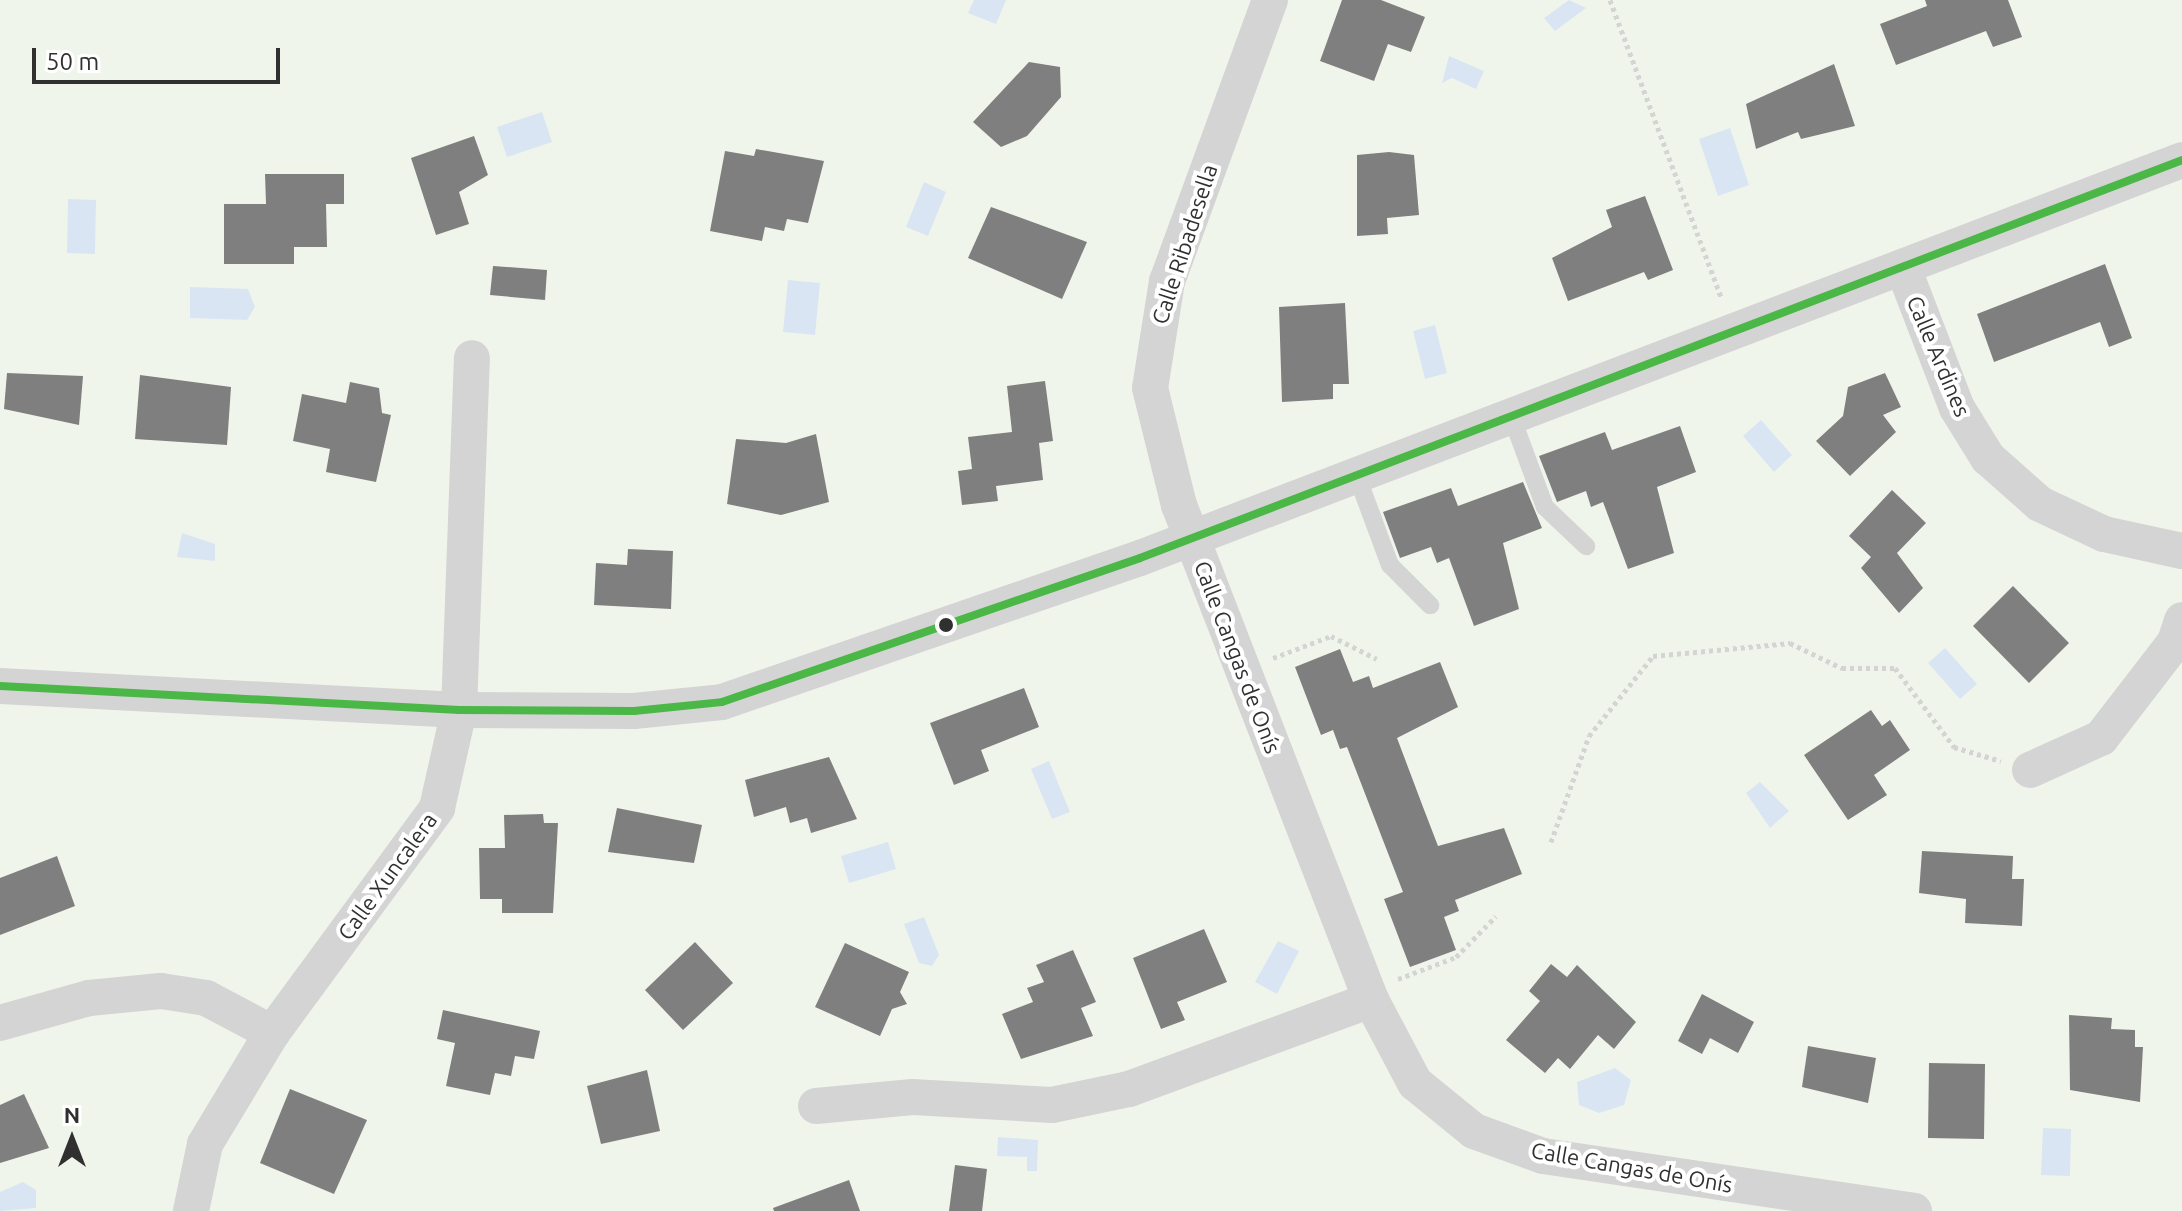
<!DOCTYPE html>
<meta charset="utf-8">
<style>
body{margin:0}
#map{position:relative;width:2182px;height:1211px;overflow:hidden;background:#fff;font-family:Ubuntu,sans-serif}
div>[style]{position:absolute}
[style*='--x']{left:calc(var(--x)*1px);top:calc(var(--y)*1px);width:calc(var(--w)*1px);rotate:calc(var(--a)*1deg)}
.green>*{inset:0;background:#f0f5ec}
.water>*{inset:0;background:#d9e5f3}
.building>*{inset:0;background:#7f7f7f}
.path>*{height:5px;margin-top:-2.5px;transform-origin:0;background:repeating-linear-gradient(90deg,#d4d4d4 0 4px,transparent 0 8px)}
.lane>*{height:18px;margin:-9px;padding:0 9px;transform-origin:9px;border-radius:9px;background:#d4d4d4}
.street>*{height:36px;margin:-18px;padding:0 18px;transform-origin:18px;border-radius:18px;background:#d4d4d4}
.bus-1>*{height:8px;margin:-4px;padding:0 4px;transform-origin:4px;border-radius:4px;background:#4ab747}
.dots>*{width:22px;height:22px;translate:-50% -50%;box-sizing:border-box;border:4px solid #fff;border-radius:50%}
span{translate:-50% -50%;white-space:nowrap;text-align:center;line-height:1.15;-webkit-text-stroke:8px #fff;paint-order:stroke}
.street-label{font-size:22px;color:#303030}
.north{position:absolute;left:32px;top:1099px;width:80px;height:80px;-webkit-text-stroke:6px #fff;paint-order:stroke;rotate:0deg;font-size:22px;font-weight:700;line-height:32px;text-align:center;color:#303030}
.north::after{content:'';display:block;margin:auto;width:28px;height:36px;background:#303030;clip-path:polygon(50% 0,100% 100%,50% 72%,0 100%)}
.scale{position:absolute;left:32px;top:48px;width:248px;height:36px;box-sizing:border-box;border:4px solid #303030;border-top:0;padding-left:10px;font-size:24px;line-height:28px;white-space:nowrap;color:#303030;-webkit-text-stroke:6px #fff;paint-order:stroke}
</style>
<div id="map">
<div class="green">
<i style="clip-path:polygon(0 0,2182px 0,2182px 1211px,0 1211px)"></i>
</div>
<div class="water">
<i style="clip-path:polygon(974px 0,1006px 0,996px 24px,968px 13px)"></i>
<i style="clip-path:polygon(1569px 0,1586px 8px,1555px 31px,1544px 18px)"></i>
<i style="clip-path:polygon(1449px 56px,1484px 71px,1476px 89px,1452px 78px,1442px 83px)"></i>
<i style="clip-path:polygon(542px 112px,552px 142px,507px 157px,497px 127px)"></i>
<i style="clip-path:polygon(1730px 128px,1749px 185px,1718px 196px,1699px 139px)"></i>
<i style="clip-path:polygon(924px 182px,946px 192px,928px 236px,906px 227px)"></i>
<i style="clip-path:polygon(68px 199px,96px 200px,95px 254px,67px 253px)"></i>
<i style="clip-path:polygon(788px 280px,820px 283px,815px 335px,783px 332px)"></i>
<i style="clip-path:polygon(190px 287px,248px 289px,255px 307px,247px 320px,190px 318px)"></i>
<i style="clip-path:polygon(1435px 325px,1447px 373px,1425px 379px,1413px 331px)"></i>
<i style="clip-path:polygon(1761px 420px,1792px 455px,1774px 472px,1743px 436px)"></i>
<i style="clip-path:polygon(182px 533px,215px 544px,215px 561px,177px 557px)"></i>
<i style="clip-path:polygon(1945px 648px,1977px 684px,1960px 699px,1928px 663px)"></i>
<i style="clip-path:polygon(1049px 761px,1070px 812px,1052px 819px,1031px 769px)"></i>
<i style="clip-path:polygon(1760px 782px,1789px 811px,1770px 828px,1746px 793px)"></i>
<i style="clip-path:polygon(888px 842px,896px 869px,849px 883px,841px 856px)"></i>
<i style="clip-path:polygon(924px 917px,939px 955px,932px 966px,919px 963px,904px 924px)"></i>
<i style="clip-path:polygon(1278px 941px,1299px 951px,1277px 994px,1255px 982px)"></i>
<i style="clip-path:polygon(1615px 1068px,1631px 1080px,1624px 1105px,1599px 1113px,1579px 1105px,1577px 1082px)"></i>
<i style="clip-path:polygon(2043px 1128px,2071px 1129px,2070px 1176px,2041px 1175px)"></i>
<i style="clip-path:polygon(998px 1137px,1038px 1140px,1037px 1171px,1027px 1171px,1027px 1157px,997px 1156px)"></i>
<i style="clip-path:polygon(23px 1182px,36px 1190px,36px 1208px,0 1211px,0 1192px)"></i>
</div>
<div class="building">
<i style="clip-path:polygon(1342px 0,1381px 0,1425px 17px,1411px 52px,1388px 44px,1374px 81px,1320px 61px)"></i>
<i style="clip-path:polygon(1925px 0,2008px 0,2022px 37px,1993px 47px,1986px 31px,1896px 65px,1880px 24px,1927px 6px)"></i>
<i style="clip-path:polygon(1029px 62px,1060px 67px,1061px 97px,1027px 136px,1001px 147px,973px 122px)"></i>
<i style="clip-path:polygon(1834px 64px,1855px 126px,1801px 139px,1798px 132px,1756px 149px,1746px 104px)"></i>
<i style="clip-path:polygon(474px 136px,488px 175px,459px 192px,469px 224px,436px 235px,411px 158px)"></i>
<i style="clip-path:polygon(756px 149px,824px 161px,808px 223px,787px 219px,784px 231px,765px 227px,762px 241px,710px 231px,725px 151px,754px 156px)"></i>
<i style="clip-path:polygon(1389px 152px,1414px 155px,1419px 215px,1387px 218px,1388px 234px,1357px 236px,1357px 155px)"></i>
<i style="clip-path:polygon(265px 174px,344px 174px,344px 204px,326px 204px,327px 247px,294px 247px,294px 264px,224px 264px,224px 204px,266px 204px)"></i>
<i style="clip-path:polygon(1645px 196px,1673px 270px,1648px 280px,1644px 272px,1568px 301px,1552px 258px,1612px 227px,1606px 210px)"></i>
<i style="clip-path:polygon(991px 207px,1087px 242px,1062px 299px,968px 258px)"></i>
<i style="clip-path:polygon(2105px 264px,2132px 338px,2109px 347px,2100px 322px,1994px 362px,1977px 314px)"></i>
<i style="clip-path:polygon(493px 266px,547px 270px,545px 300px,490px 295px)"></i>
<i style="clip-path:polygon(1345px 303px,1349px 384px,1333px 384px,1333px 399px,1282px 402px,1279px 307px)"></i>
<i style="clip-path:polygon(7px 373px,83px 376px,79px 425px,4px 409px)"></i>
<i style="clip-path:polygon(1885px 373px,1901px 407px,1883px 415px,1896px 432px,1850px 476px,1816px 441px,1843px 416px,1848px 387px)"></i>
<i style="clip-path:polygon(140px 375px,231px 387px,227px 445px,135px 439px)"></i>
<i style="clip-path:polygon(1045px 381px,1053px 441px,1039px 443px,1043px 480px,996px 486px,998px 501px,962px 505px,958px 471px,972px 469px,968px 437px,1012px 432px,1007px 386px)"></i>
<i style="clip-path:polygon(350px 382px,379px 388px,382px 413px,391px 415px,376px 482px,326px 472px,330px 449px,293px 441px,302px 394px,346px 403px)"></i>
<i style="clip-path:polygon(1680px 426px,1696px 472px,1657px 487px,1674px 553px,1628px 569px,1603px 502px,1591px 507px,1586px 491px,1557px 502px,1539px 456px,1605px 432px,1612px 450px)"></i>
<i style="clip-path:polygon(816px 434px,829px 502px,781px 515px,727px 504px,736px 439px,786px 443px)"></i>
<i style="clip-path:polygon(1523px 482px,1542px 528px,1503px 543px,1519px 609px,1474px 626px,1449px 558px,1437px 563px,1431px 547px,1400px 558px,1383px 512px,1451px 488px,1458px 506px)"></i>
<i style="clip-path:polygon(1892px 490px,1926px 523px,1897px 553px,1923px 588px,1899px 613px,1861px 568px,1871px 557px,1849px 536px)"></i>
<i style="clip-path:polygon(628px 549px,673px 551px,671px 609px,594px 605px,596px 563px,627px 565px)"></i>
<i style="clip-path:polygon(2013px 586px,2069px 643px,2029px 683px,1973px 626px)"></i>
<i style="clip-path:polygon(1340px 649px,1353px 682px,1369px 676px,1373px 688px,1440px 662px,1458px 707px,1397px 738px,1423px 807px,1438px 846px,1504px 828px,1522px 874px,1455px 900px,1459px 911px,1444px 917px,1456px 950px,1410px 967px,1384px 899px,1403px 892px,1347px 747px,1340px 749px,1333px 730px,1321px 735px,1295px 667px)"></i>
<i style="clip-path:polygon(1024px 688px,1039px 727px,981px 750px,989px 771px,954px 785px,930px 723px)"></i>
<i style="clip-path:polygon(1871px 710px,1882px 726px,1890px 720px,1910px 750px,1874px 775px,1887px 795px,1848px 820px,1804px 755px)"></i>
<i style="clip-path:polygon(829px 757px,857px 819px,811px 833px,807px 818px,790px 823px,786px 807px,754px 817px,745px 780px)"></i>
<i style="clip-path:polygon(617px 808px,702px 825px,694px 863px,608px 852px)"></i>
<i style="clip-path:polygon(543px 814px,544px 823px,558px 823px,553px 913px,502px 913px,502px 899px,480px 899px,479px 848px,505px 848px,504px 815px)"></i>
<i style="clip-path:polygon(1922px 851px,2013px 856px,2012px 879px,2024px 879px,2022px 926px,1965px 923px,1966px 899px,1919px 893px)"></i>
<i style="clip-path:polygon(57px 856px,75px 906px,0 935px,0 878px)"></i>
<i style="clip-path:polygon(1204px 929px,1227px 982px,1177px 1002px,1185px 1020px,1161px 1029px,1133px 958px)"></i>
<i style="clip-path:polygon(695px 942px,733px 983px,683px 1030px,645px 990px)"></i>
<i style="clip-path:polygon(845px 943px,909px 972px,900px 992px,907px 1004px,892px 1009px,880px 1036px,815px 1007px)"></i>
<i style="clip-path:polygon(1073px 950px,1096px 1002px,1081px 1008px,1093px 1036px,1021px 1059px,1002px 1014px,1033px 1002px,1027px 988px,1044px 982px,1036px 965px)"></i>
<i style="clip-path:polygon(1551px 964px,1567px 977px,1577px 965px,1636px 1022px,1614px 1049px,1598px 1035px,1570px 1069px,1558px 1058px,1545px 1073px,1506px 1040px,1540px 1001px,1529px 991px)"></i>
<i style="clip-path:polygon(1702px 994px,1754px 1022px,1738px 1053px,1710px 1038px,1702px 1054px,1678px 1041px)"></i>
<i style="clip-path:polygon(443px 1010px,540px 1031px,534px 1059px,515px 1056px,511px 1076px,495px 1073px,490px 1095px,446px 1086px,455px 1043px,437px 1039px)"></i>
<i style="clip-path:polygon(2069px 1015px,2112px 1018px,2111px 1029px,2135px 1030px,2135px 1047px,2143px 1047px,2140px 1102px,2070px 1090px)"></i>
<i style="clip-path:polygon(1808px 1046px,1876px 1058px,1868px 1103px,1802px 1087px)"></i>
<i style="clip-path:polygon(1929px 1063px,1985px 1064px,1984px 1139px,1928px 1138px)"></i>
<i style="clip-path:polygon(647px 1070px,660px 1131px,601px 1144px,587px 1086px)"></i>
<i style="clip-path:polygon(290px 1089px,367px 1120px,334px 1194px,260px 1163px)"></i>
<i style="clip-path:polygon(24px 1094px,49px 1148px,0 1163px,0 1105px)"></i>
<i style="clip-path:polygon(955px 1165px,987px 1169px,982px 1211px,949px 1211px)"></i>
<i style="clip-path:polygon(849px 1180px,860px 1211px,774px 1211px,773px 1208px)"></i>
</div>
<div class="path">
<i style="--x:1610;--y:0;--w:319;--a:69.5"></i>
<i style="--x:1273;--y:658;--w:62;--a:-20.8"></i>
<i style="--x:1331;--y:636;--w:51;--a:26.6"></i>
<i style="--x:1551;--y:842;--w:113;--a:-70.3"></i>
<i style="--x:1589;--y:736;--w:102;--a:-51.3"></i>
<i style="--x:1653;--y:656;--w:138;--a:-5.4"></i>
<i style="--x:1790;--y:643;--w:58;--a:25.7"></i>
<i style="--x:1842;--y:668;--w:53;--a:0"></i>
<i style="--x:1895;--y:668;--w:99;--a:53.2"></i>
<i style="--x:1954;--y:747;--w:49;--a:16.6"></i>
<i style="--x:1398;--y:979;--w:62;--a:-20.8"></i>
<i style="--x:1456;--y:957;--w:57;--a:-45.7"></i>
</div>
<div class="lane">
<i style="--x:1512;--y:418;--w:95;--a:69.7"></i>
<i style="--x:1545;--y:507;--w:57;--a:43.6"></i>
<i style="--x:1357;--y:476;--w:95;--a:69.7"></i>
<i style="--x:1390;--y:565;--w:57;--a:45"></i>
</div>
<div class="street">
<i style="--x:1270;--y:0;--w:299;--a:110.1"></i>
<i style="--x:1167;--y:281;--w:108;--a:99"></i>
<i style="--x:1150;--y:388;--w:121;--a:76.1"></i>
<i style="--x:1179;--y:505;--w:531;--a:68.8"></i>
<i style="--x:1371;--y:1000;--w:94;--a:62.1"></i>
<i style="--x:1415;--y:1083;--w:76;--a:39.1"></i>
<i style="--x:1474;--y:1131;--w:73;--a:19.9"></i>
<i style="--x:1543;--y:1156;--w:375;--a:8.4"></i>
<i style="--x:1904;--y:270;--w:148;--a:69"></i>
<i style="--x:1957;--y:408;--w:59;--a:58.2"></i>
<i style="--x:1988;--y:458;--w:69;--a:41.5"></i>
<i style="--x:2040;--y:504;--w:71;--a:25.1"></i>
<i style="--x:2104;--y:534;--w:80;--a:12.3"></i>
<i style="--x:0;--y:686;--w:460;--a:3"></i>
<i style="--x:459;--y:710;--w:175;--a:0.3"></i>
<i style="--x:634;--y:711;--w:88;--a:-5.8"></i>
<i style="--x:722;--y:702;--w:442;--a:-19"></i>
<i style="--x:1140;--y:558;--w:1115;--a:-20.9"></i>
<i style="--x:2030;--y:770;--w:78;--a:-24.3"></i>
<i style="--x:2101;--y:738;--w:121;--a:-52.4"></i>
<i style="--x:2175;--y:642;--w:23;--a:-72"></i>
<i style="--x:0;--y:1023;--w:92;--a:-15.7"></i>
<i style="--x:89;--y:998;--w:72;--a:-5.6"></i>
<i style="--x:161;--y:991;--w:46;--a:8.8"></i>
<i style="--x:206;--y:998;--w:75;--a:27.9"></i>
<i style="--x:816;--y:1106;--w:97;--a:-5.3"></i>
<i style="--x:913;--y:1097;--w:139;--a:3.3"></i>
<i style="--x:1052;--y:1105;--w:79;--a:-11.7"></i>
<i style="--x:1129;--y:1089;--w:258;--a:-20.2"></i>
<i style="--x:191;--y:1211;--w:68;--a:-78.2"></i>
<i style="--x:205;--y:1144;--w:130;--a:-58.9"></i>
<i style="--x:272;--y:1033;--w:279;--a:-53.7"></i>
<i style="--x:437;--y:808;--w:100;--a:-77.3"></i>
<i style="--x:459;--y:710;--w:352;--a:-87.9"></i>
</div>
<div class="bus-1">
<i style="--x:0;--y:686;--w:460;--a:3"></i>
<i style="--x:459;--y:710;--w:175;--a:0.3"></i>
<i style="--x:634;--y:711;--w:88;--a:-5.8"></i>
<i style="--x:722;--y:702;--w:442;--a:-19"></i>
<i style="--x:1140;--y:558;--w:1115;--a:-20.9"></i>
</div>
<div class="dots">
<i style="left:946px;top:625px;background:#303030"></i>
</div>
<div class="street-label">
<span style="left:1184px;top:244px;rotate:-72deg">Calle Ribadesella</span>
<span style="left:1939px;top:356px;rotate:67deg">Calle Ardines</span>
<span style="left:1238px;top:657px;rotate:69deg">Calle Cangas de Onís</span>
<span style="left:387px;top:876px;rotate:-54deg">Calle Xuncalera</span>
<span style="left:1632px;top:1167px;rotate:10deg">Calle Cangas de Onís</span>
</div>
<div class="north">N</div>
<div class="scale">50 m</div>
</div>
